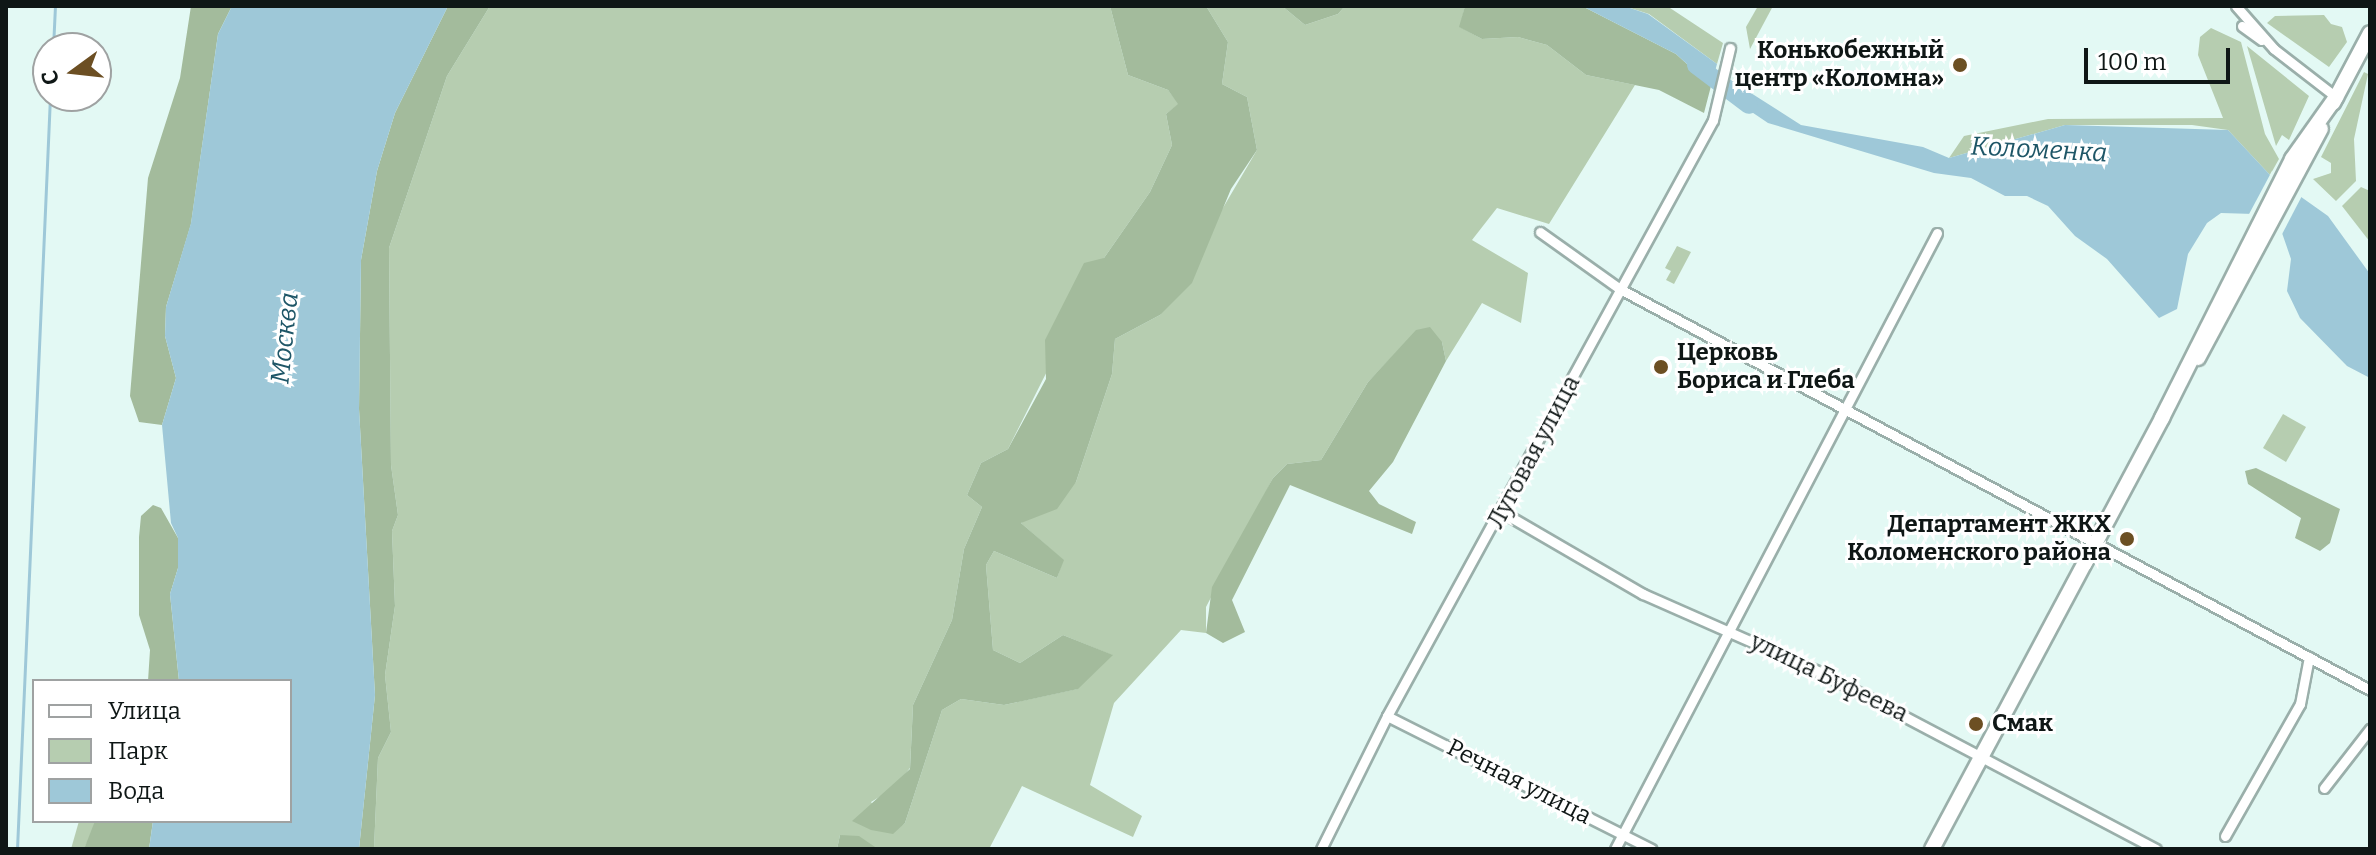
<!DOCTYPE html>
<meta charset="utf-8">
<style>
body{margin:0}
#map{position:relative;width:2376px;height:855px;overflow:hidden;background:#e3f9f4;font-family:Bitter,serif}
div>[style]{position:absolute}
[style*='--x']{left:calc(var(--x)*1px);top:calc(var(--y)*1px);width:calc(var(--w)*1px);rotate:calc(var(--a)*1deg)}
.green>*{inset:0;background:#b6cdb0}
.forest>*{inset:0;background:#a3bb9c}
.water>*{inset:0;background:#9ec8d8}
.pier>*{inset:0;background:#e3f9f4}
.stream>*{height:3px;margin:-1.5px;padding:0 1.5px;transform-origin:1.5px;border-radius:1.5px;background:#9ec8d8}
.river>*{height:18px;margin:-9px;padding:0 9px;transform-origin:9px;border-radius:9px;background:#9ec8d8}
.roads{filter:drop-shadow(2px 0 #9aafaa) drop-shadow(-2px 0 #9aafaa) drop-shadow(0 2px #9aafaa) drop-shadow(0 -2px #9aafaa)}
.street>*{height:9px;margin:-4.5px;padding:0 4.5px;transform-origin:4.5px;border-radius:4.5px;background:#fff}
.primary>*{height:14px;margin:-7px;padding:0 7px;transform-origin:7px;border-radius:7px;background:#fff}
.dots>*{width:22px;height:22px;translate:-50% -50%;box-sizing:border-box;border:4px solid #fff;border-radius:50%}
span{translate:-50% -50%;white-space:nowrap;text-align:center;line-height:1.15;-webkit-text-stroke:6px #fff;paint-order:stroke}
.poi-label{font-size:24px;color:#0f1716;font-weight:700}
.right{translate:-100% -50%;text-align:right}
.left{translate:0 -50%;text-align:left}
.street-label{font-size:24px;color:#0f1716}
.water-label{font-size:26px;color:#1e5667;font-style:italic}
.frame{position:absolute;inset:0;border:8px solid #0f1716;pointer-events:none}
.legend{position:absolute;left:32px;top:679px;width:260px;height:144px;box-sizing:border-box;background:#fff;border:2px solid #9fa2a2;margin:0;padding:10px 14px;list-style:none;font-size:24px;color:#0f1716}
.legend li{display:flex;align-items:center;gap:16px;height:40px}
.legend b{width:40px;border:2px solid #9fa2a2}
.north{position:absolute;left:32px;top:32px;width:80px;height:80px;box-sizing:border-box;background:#fff;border:2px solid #9fa2a2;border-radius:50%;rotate:255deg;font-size:22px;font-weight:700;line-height:32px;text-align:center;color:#0f1716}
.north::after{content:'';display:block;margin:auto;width:28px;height:36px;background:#6c4f23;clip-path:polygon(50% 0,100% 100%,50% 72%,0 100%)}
.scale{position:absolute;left:2084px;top:48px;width:146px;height:36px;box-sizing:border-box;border:4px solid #0f1716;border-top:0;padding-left:10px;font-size:24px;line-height:28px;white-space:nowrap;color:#0f1716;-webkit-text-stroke:6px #fff;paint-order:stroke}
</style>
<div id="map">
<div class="green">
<i style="clip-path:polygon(490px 6px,1110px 6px,1128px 75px,1168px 90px,1179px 104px,1166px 114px,1172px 145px,1150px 192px,1104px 258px,1008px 449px,981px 463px,967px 495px,982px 507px,964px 549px,952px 620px,913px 705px,910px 768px,894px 788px,871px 802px,892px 833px,905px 823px,942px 710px,961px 699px,1004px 705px,1077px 689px,1112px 655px,1063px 635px,1020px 663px,993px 650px,986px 565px,994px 551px,1057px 578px,1063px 560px,1021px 523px,1076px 482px,1112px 374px,1115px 339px,1160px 315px,1257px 150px,1247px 97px,1222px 84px,1228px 42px,1206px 6px,1282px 6px,1305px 25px,1338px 14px,1345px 6px,1465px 6px,1460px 27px,1482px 39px,1518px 37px,1547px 45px,1586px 75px,1635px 85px,1549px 224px,1497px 208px,1472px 240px,1528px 273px,1521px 323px,1482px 303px,1446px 361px,1442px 342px,1405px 343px,1368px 382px,1321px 460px,1287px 464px,1273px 478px,1206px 607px,1206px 633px,1181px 630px,1114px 703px,1090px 785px,1142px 816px,1133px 837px,1022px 786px,989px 849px,878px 849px,840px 835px,837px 849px,374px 849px,378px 758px,391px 732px,385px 675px,395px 606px,392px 531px,398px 515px,391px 465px,389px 248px,447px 76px)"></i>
<i style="clip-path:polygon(1624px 6px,1667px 6px,1723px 43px,1717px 64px,1649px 14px)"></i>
<i style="clip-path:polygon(1758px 6px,1773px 6px,1750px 49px,1746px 27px)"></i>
<i style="clip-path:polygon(2324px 15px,2331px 24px,2342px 27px,2347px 42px,2329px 67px,2267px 23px,2275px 16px)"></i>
<i style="clip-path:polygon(2211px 28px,2241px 42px,2265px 134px,2279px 159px,2270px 175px,2228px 130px,2192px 125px,2065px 125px,1949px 158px,1964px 136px,2048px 119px,2223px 118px,2198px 55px,2200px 37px)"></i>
<i style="clip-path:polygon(2247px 46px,2309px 96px,2289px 140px,2282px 135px,2276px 146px)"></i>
<i style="clip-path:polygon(2364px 72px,2368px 74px,2354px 139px,2356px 181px,2336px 201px,2313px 179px,2331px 173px,2331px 163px,2321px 157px)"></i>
<i style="clip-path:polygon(2361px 187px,2370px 191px,2370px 242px,2342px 206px)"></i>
<i style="clip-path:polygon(1677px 246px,1691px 252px,1674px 284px,1666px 280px,1671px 271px,1665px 268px)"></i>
<i style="clip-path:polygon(2283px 414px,2306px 427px,2286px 462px,2263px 448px)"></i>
<i style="clip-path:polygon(79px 821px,95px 821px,94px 828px,84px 849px,71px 849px)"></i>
</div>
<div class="forest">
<i style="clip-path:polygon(191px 6px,232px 6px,218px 34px,191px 224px,166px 307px,165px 336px,176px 378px,162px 425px,139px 422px,130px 396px,148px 178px,180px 78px)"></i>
<i style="clip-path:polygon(448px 6px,490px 6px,447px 76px,389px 248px,391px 465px,398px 515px,392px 531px,395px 606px,385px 675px,391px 732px,378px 758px,374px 849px,359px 849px,375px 695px,359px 409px,361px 260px,377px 171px,395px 113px)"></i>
<i style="clip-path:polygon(1110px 6px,1206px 6px,1228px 42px,1222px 84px,1247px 97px,1257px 150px,1231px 189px,1192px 283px,1160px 315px,1115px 339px,1112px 374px,1076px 482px,1057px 509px,1021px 523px,1064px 560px,1057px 578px,994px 551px,986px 565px,993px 650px,1020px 663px,1063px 635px,1113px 655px,1078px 689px,1004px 705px,961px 699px,942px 710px,905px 823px,893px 834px,871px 830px,852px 821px,910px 769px,913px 705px,952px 620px,964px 549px,982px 507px,967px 495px,981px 463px,1008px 449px,1046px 379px,1045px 340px,1084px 263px,1104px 258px,1150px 192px,1172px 145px,1166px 114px,1178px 104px,1168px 90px,1128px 75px)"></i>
<i style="clip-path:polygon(1282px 6px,1345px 6px,1338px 14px,1305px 25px)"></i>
<i style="clip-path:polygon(1465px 6px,1582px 6px,1676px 54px,1711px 86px,1704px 113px,1659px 90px,1586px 75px,1547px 45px,1518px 37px,1482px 39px,1459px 27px)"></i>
<i style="clip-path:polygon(1430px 327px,1442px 342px,1446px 361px,1393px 462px,1369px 491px,1379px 504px,1416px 522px,1412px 534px,1290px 485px,1232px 600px,1245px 632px,1223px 643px,1206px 633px,1212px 587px,1273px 478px,1287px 464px,1321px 460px,1368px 382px,1416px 330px)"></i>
<i style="clip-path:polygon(2256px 468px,2340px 509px,2330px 543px,2320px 551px,2295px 538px,2301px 518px,2248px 484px,2245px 471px)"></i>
<i style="clip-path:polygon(153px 505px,161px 508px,178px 538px,178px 568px,170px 594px,179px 681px,148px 681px,150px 650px,139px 615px,139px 537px,141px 516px)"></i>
<i style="clip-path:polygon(95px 821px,153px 821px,149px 849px,84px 849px)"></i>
<i style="clip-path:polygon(840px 835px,859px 836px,878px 849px,837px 849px)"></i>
</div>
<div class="water">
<i style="clip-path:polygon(232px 6px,448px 6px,395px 113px,377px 171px,361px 260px,359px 409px,375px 695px,359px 849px,149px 849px,153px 821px,290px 821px,290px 681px,179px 681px,170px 594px,178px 568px,178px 538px,171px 523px,162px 425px,176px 378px,165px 336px,166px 307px,191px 223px,218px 34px)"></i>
<i style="clip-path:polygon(1582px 6px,1624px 6px,1648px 14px,1717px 64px,1711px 86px,1676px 54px)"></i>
<i style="clip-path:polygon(1732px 81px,1801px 125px,1923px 147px,1949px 158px,2065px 125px,2228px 130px,2270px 175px,2328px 216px,2370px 274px,2370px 378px,2347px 366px,2300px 318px,2287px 291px,2291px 259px,2282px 233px,2254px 214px,2221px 213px,2207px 223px,2188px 254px,2177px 309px,2159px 318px,2107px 259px,2075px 236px,2048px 206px,2027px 196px,2005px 196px,1971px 178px,1934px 173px,1768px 123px,1728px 96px)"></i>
</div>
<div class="pier">
<i style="clip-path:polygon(2272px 171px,2304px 192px,2279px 240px,2248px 216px)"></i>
</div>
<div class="stream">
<i style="--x:53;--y:48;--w:42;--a:-87.3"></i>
<i style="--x:17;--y:849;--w:754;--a:-87.49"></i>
</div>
<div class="river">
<i style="--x:1696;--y:65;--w:66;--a:37"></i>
</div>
<div class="roads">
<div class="street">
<i style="--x:2236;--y:6;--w:57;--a:48.5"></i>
<i style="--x:2274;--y:49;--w:78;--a:37.7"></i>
<i style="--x:2242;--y:26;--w:24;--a:36"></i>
<i style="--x:1540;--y:232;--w:98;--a:35.5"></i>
<i style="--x:1620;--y:289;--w:850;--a:28.13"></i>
<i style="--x:1502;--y:512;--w:163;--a:30.2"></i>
<i style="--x:1643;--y:594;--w:198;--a:23.8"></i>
<i style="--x:1824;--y:674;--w:375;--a:27.8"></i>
<i style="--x:1387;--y:716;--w:296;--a:26.7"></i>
<i style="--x:2324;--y:788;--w:75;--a:-52.1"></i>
<i style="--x:2225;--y:836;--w:152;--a:-60.4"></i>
<i style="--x:2300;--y:704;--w:48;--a:-79.2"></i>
<i style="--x:1321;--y:849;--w:148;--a:-63.6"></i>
<i style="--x:1387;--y:716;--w:679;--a:-61.32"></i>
<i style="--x:1713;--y:120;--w:74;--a:-76.7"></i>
<i style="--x:1615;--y:849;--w:695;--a:-62.4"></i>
</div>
<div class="primary">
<i style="--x:2333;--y:103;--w:79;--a:-62.1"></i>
<i style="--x:2198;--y:358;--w:260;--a:-61.8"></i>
<i style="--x:1932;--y:849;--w:489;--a:-61.9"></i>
<i style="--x:2162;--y:418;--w:290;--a:-63.3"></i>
<i style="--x:2292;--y:159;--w:76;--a:-54.6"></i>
</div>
</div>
<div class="dots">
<i style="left:1960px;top:65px;background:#6c4f23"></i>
<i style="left:1661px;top:367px;background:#6c4f23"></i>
<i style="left:2127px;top:539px;background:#6c4f23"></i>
<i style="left:1976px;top:724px;background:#6c4f23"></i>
</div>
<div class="poi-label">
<span class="right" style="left:1944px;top:65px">Конькобежный<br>центр «Коломна»</span>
<span class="left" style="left:1677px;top:367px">Церковь<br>Бориса и Глеба</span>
<span class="right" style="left:2111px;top:539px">Департамент ЖКХ<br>Коломенского района</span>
<span class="left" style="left:1992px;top:724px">Смак</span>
</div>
<div class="street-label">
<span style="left:1534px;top:452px;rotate:-62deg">Луговая улица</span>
<span style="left:1829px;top:678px;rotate:26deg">улица Буфеева</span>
<span style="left:1519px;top:782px;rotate:27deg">Речная улица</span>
</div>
<div class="water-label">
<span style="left:2039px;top:150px;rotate:3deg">Коломенка</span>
<span style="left:285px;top:338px;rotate:-84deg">Москва</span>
</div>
<div class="frame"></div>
<ul class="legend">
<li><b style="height:10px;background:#fff"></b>Улица</li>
<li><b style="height:22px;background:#b6cdb0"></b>Парк</li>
<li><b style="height:22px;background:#9ec8d8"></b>Вода</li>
</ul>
<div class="north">С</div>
<div class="scale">100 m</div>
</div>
